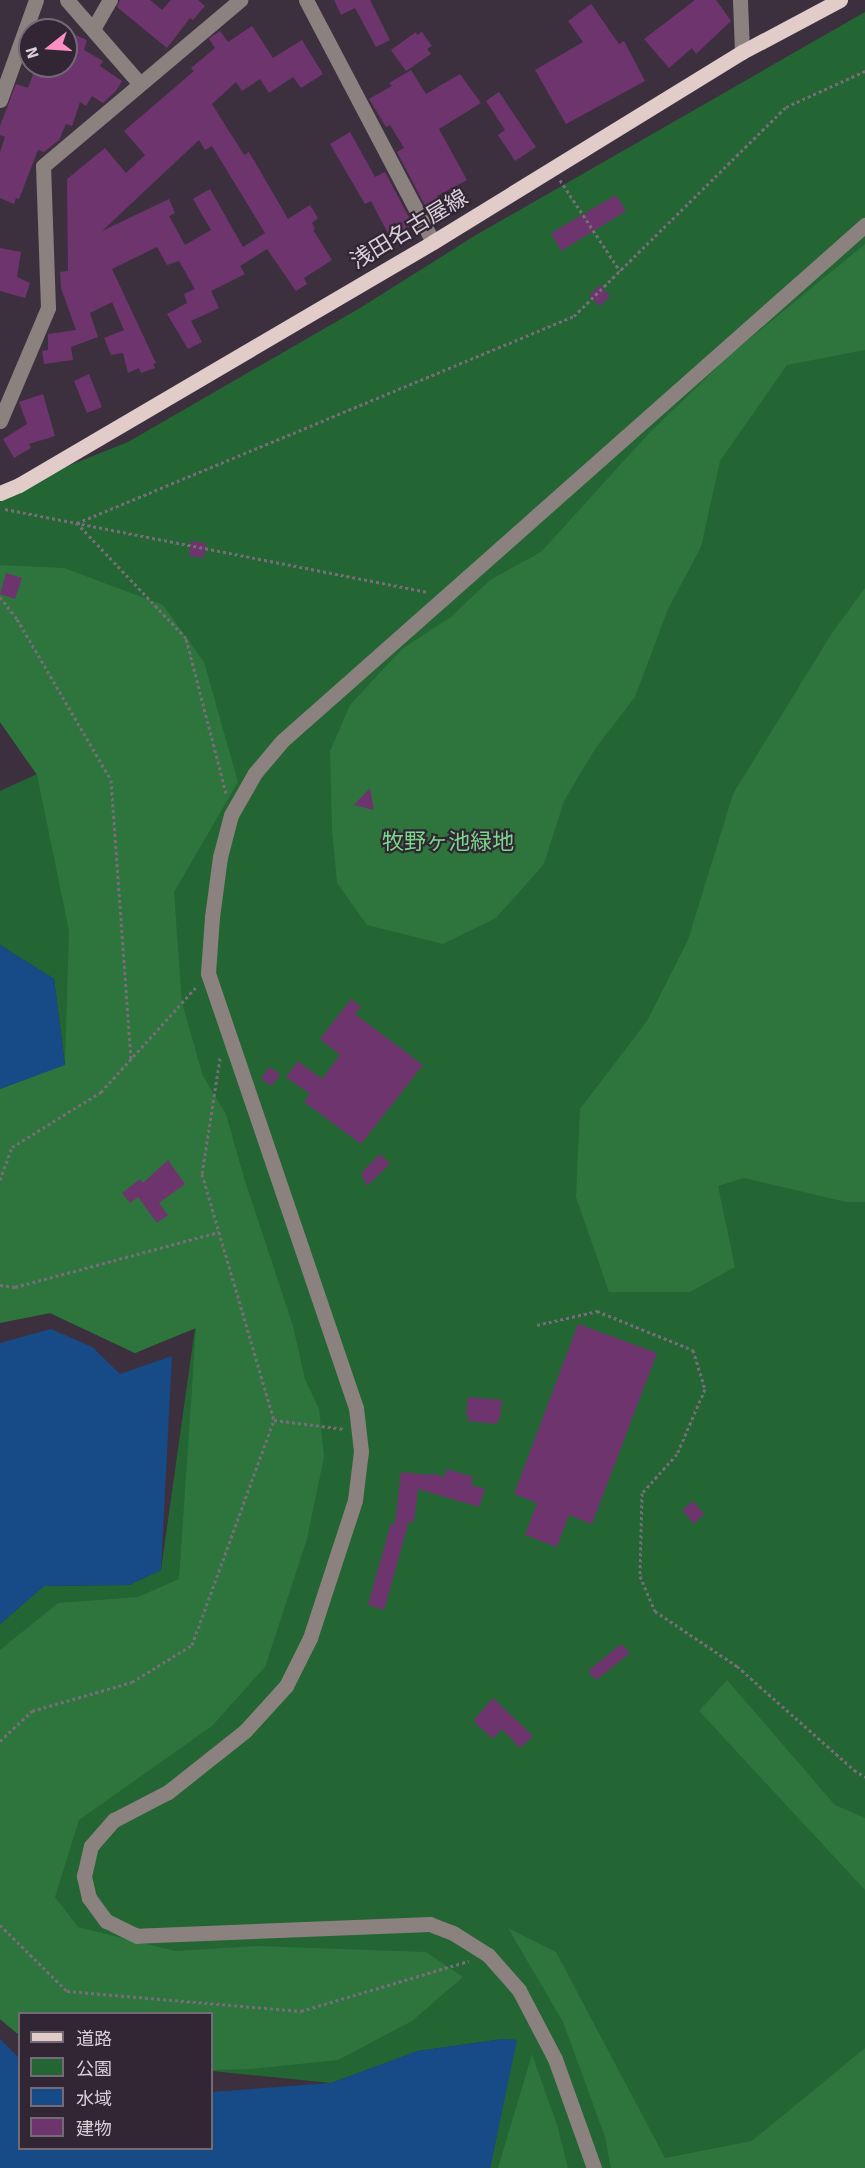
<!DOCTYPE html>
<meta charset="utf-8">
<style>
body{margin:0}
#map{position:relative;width:865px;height:2168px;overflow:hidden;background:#3d303e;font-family:Signika,"Noto Sans JP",sans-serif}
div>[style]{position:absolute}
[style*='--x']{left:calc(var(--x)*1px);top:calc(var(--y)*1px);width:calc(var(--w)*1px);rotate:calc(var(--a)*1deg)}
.green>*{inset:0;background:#236533}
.forest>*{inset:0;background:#2d753d}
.water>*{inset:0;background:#174b87}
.building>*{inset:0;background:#6e346e}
.path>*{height:3px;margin-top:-1.5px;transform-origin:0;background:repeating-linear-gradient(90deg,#776c78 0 3px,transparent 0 6px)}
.minor>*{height:15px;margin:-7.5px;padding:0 7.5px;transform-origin:7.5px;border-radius:7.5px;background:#8b817f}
.major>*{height:15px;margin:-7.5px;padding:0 7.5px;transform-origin:7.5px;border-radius:7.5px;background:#e2ccc9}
span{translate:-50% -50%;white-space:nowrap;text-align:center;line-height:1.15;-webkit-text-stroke:4.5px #322634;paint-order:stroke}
.street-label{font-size:22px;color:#d8d0d9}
.park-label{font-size:22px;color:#79d98a}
.legend{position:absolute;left:18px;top:2012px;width:195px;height:138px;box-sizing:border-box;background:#322634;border:2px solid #746a76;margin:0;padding:8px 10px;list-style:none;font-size:18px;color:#d8d0d9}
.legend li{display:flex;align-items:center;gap:12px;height:30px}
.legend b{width:30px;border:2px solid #746a76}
.north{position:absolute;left:18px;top:18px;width:60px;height:60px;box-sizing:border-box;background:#322634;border:2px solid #746a76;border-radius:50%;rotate:253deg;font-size:16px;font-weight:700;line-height:24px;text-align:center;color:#d8d0d9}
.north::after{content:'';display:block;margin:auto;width:21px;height:27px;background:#fb8fc5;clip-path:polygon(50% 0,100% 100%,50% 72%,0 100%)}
</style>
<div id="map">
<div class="green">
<i style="clip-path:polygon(865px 12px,865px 2168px,490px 2168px,516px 2040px,503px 2039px,418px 2051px,331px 2083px,212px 2071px,212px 2014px,20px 2014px,19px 2035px,0 2019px,0 1624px,44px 1586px,129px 1585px,161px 1570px,195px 1328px,135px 1353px,50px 1313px,0 1322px,0 1089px,65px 1065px,54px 979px,0 945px,0 791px,37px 774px,0 722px,0 493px,128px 442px,360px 308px,476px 235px)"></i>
</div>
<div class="forest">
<i style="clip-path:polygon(865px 244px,865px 350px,787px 365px,720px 461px,701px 547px,668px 609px,635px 697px,595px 749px,564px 801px,544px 864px,496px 918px,443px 944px,367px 925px,337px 883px,332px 829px,330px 751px,350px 705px,402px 649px,451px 617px,490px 580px,541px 552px,650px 432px,730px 355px)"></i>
<i style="clip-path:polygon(0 565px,64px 568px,163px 605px,204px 662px,238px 782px,174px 892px,182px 1003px,203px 1076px,226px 1114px,245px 1181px,293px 1326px,305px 1379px,319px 1409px,324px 1457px,307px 1539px,265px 1667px,212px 1726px,79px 1820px,55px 1897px,78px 1927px,175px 1951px,258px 1946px,426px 1952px,463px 1977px,412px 2021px,338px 2060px,252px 2069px,212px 2070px,212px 2014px,20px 2014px,19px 2035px,0 2019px,0 1650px,58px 1603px,138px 1597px,179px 1579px,196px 1328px,135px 1353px,50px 1313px,0 1323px,0 1089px,65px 1064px,69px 931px,37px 775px,0 722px)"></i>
<i style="clip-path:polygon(865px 588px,865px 1202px,846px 1202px,744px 1178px,718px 1186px,735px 1267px,690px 1292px,609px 1292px,576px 1197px,580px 1109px,647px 1021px,688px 940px,733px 794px,832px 633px)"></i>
<i style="clip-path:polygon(727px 1680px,835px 1805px,865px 1818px,865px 1890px,699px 1711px)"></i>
<i style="clip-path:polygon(508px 1928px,556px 1952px,665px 2158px,752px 2141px,865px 2048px,865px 2168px,611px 2168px,605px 2137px,563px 2022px)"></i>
<i style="clip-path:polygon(532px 2054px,558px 2128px,568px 2168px,498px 2168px)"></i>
</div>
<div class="water">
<i style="clip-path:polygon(0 945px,54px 979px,65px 1065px,0 1089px)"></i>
<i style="clip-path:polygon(51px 1329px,92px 1347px,120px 1374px,172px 1356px,161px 1570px,129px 1585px,44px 1586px,0 1624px,0 1343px)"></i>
<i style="clip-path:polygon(0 2039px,19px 2058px,20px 2148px,212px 2148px,212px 2092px,331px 2083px,418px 2051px,503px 2039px,517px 2040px,490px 2168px,0 2168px)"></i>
</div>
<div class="building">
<i style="clip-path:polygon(120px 0,150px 0,162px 10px,171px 0,198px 0,205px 6px,193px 20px,190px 18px,167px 48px,117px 7px)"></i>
<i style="clip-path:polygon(334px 0,370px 0,390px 40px,376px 47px,355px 8px,341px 15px)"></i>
<i style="clip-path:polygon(695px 0,716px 0,731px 21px,696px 54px,692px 48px,669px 68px,644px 39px)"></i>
<i style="clip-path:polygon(591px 4px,619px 44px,624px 41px,645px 81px,566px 124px,535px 70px,583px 42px,568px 21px)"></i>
<i style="clip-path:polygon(evenodd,252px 26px,273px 58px,302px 40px,323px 74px,301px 88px,293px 77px,269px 93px,260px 79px,242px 91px,236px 82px,212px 104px,244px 155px,249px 152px,288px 219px,310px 205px,318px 218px,312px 223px,315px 229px,313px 230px,332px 260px,304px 278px,307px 284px,296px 291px,267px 249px,240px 266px,245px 274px,211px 291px,219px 308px,191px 321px,202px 342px,188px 349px,167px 314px,187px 303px,184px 294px,195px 289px,179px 261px,167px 265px,157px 247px,112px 269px,156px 363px,153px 364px,155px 368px,141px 373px,139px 368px,128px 373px,123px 353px,111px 355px,104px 338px,124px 330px,112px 302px,90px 313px,98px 337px,71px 347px,73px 360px,44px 364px,42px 351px,48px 350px,48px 334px,76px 330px,61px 288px,60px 272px,68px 271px,67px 179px,105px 148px,126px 173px,145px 155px,124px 131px,194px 71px,191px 68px,215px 48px,209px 39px,211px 37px,220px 31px,228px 42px,252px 26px,199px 140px,205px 150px,212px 146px,265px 233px,243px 247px,210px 189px,193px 199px,211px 230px,185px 245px,169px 216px,175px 213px,169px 199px,102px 231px,199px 140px)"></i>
<i style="clip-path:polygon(66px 31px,87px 40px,84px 50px,103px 61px,100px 66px,122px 81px,116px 91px,103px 103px,92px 96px,86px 106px,80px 102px,72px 126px,66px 124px,59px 140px,44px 152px,38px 150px,19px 199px,16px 198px,14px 204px,0 198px,0 152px,5px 137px,0 135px,0 126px,16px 84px,28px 88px,36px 66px,66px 66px)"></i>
<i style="clip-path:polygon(416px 32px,417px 35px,422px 32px,432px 46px,427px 49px,431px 54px,406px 71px,391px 50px)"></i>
<i style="clip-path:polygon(411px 70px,426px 94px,460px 74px,481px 103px,439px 129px,467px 180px,437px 196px,442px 206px,429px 213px,397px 152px,404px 148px,390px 125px,386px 127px,369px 99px,392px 86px,389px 83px)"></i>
<i style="clip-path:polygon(499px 92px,536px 147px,515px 161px,498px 135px,505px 130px,486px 101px)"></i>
<i style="clip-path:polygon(350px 132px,375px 177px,385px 172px,413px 225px,390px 237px,371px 201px,365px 204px,330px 144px)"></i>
<i style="clip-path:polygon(616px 195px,626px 211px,561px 251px,551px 233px)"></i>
<i style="clip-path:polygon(0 248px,21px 252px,17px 277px,30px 283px,25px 298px,0 291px)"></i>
<i style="clip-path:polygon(600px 285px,610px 297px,599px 306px,589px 295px)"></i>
<i style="clip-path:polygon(89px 374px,102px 407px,87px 413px,74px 381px)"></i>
<i style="clip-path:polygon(43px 394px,55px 436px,29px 444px,31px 448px,14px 458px,3px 439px,27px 424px,19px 402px)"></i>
<i style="clip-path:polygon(191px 541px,206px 543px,204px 558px,189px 556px)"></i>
<i style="clip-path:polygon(6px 573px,22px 578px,15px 599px,0 594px)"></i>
<i style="clip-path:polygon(370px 788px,374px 810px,354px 805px)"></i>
<i style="clip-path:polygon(351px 999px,361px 1007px,355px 1014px,423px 1065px,361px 1144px,304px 1102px,310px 1094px,286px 1077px,298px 1061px,322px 1079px,340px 1055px,320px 1039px)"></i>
<i style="clip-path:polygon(269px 1067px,280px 1074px,272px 1086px,261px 1079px)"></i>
<i style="clip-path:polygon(380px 1154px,390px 1164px,367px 1186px,361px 1173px)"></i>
<i style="clip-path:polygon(168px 1160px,185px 1184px,159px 1203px,168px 1215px,157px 1223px,138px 1197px,130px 1203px,122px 1193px,140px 1179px,143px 1183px)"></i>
<i style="clip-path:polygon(578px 1324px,657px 1353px,592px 1524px,569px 1515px,557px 1547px,525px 1535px,537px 1503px,514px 1494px)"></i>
<i style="clip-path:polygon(468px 1397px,502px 1400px,500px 1419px,498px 1419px,497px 1424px,468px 1421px,469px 1416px,466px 1416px)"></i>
<i style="clip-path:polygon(447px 1469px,473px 1477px,471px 1485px,485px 1489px,479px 1507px,418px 1489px,414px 1522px,409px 1521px,384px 1610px,368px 1605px,391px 1523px,395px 1524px,401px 1472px,430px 1475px,431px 1473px,444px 1477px)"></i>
<i style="clip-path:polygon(693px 1501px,704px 1514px,694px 1524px,682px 1510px)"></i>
<i style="clip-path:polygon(621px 1644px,630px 1653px,596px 1680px,588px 1671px)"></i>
<i style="clip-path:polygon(493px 1698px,533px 1736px,520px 1748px,502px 1729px,493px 1739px,473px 1721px)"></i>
</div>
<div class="path">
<i style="--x:560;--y:180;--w:109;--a:56.6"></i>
<i style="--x:5;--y:509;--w:431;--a:11.1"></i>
<i style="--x:0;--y:597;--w:28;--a:52"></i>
<i style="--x:17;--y:619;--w:186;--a:59.7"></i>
<i style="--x:111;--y:780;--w:281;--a:85.9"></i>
<i style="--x:226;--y:793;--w:160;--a:-104.5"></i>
<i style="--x:186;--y:638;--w:158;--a:-133.5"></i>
<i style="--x:77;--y:523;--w:538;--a:-22.61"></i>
<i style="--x:574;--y:316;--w:298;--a:-44.6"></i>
<i style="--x:786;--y:107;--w:87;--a:-24.5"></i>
<i style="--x:220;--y:1058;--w:117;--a:98.8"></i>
<i style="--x:202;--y:1174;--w:256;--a:73.7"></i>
<i style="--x:0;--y:1180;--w:35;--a:-70"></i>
<i style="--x:12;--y:1147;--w:105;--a:-31.7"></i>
<i style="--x:101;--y:1092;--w:143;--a:-47.8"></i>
<i style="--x:0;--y:1285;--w:15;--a:8"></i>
<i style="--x:15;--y:1287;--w:211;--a:-15.1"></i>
<i style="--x:537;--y:1325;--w:62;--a:-13.1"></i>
<i style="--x:597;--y:1311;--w:104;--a:22.1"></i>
<i style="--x:693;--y:1350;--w:41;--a:72.9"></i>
<i style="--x:705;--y:1389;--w:71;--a:113.3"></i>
<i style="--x:677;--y:1454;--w:52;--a:131.9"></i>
<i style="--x:642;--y:1493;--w:83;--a:91.4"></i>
<i style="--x:640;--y:1576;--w:38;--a:67"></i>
<i style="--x:655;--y:1611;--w:99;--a:33.9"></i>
<i style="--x:737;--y:1666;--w:157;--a:41.6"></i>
<i style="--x:854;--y:1770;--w:13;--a:32"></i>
<i style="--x:0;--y:1741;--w:44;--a:-43.2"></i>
<i style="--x:32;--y:1711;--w:104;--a:-16.2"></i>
<i style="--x:132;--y:1682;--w:70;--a:-31.7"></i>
<i style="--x:192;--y:1645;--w:239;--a:-70"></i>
<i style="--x:274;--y:1420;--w:71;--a:7.3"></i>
<i style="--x:0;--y:1925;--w:94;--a:44.6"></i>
<i style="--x:67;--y:1991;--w:235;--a:4.9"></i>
<i style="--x:301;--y:2011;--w:175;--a:-16.6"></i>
</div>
<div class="minor">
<i style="--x:67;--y:0;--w:111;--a:49"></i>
<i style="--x:306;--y:0;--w:273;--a:62.3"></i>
<i style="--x:740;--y:0;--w:52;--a:87.8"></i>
<i style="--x:93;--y:29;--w:34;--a:-60"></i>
<i style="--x:0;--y:100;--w:106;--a:-70.2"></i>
<i style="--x:0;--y:421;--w:123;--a:-67"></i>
<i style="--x:48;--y:308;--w:142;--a:-92"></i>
<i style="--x:43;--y:166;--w:258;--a:-40.1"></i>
<i style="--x:594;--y:2168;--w:116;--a:-109.7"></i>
<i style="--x:555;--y:2059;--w:78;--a:-117.6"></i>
<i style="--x:519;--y:1990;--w:47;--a:-131.5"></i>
<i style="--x:488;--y:1955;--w:41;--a:-147.8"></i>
<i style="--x:453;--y:1933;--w:25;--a:-159"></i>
<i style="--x:430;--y:1924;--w:293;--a:177.7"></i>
<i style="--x:137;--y:1936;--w:34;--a:-154"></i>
<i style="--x:106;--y:1921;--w:29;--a:-126"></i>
<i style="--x:89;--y:1898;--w:23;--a:-103"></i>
<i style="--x:84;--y:1876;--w:31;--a:-77"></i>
<i style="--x:91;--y:1846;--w:35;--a:-49"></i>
<i style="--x:114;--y:1820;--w:61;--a:-27.4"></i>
<i style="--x:168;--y:1792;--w:98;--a:-38.4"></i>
<i style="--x:245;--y:1731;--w:61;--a:-47.7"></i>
<i style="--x:286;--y:1686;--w:54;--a:-63.4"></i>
<i style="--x:310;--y:1638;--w:145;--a:-71.9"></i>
<i style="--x:355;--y:1500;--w:49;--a:-83"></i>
<i style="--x:361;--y:1451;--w:43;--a:-96.6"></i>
<i style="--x:356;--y:1408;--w:459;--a:-108.8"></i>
<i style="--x:208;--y:973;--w:56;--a:-85.9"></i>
<i style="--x:212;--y:917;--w:61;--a:-82.4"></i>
<i style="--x:220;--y:857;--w:43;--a:-75.3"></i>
<i style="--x:231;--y:815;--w:48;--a:-60.3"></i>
<i style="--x:255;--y:773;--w:42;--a:-49.8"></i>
<i style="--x:282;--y:741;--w:779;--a:-41.51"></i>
</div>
<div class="major">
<i style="--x:0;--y:493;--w:21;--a:-23"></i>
<i style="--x:19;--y:485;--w:480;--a:-30.4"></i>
<i style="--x:433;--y:242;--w:363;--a:-31.6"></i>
<i style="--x:742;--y:52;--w:111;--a:-28"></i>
</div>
<div class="street-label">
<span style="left:409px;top:229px;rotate:-31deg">浅田名古屋線</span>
</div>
<div class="park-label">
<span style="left:448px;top:842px">牧野ヶ池緑地</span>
</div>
<ul class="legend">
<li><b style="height:8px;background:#e2ccc9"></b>道路</li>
<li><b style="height:16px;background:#236533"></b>公園</li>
<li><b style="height:16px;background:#174b87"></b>水域</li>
<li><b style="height:16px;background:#6e346e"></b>建物</li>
</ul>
<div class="north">N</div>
</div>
